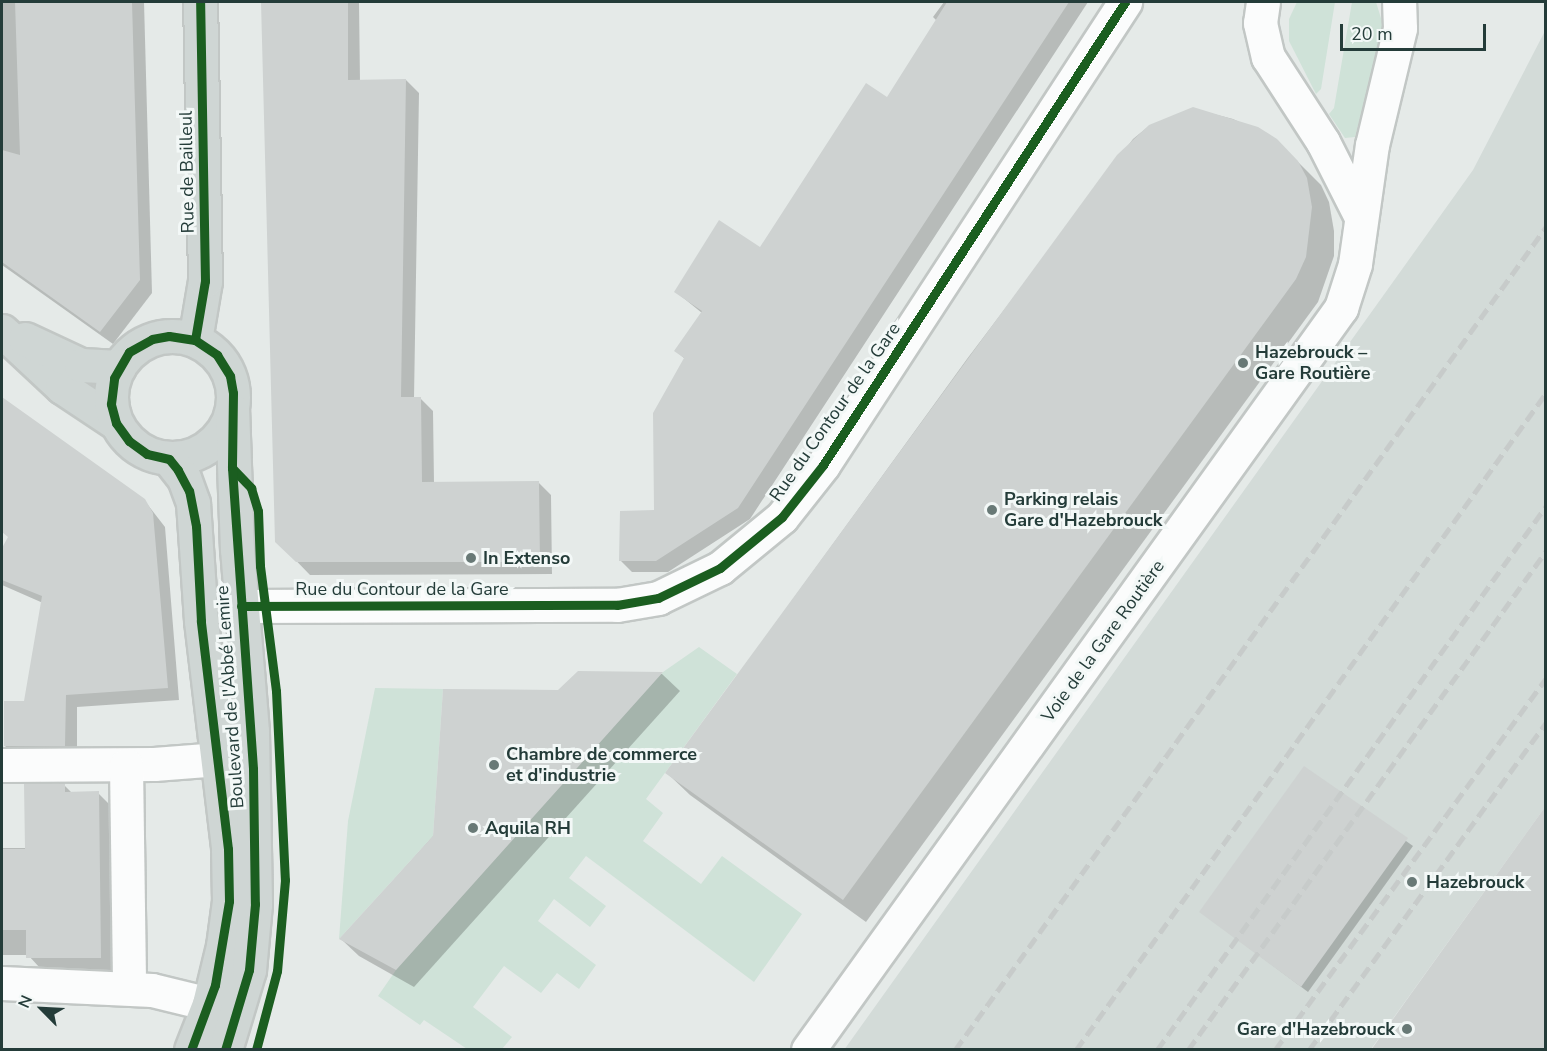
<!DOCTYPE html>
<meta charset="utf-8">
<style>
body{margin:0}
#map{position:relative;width:1547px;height:1051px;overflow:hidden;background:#e5eae8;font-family:"Nunito Sans",sans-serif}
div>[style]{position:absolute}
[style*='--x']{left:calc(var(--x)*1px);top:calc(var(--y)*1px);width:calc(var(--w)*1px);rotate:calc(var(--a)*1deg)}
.built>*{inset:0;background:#d3dbd8}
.green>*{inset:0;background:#cfe2d8}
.shadow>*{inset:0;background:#0003}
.building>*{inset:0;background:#ced2d1}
.roads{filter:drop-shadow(2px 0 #c2c7c5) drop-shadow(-2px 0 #c2c7c5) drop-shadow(0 2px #c2c7c5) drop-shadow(0 -2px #c2c7c5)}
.minor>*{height:33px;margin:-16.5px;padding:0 16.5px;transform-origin:16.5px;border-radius:16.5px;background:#fbfcfc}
.major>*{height:33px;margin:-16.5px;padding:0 16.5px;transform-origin:16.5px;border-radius:16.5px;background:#cfd6d4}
.major>.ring{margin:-16.5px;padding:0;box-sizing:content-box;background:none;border:33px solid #cfd6d4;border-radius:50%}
.rail>*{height:4.5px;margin-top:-2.25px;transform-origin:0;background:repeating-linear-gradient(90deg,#c7cbca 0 12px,transparent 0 18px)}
.cycleway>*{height:9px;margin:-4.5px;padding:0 4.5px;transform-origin:4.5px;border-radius:4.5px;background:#1b5e20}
.dots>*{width:16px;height:16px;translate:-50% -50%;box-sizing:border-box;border:3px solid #f3f8f7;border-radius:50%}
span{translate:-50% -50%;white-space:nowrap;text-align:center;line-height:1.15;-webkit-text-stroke:6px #f3f8f7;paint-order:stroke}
.street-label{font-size:18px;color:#243c39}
.poi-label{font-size:18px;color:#243c39;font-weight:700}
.left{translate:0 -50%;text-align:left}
.right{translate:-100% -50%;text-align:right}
.frame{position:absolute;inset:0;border:3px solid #243c39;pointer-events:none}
.north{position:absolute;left:12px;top:979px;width:60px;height:60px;-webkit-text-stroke:4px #f3f8f7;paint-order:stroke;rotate:294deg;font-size:16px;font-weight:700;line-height:24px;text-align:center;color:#243c39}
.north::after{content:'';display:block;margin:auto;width:21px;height:27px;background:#243c39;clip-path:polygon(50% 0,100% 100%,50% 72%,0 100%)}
.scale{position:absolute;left:1340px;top:24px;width:146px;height:27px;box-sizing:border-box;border:3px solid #243c39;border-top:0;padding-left:8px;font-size:18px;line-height:21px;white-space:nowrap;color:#243c39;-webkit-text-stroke:4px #f3f8f7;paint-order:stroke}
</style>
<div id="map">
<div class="built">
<i style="clip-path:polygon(1545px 31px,1545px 807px,1371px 1049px,844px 1050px,1473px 170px)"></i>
</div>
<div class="green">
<i style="clip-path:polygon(1297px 2px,1335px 2px,1321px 89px,1316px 94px,1289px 41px,1289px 19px)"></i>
<i style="clip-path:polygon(1352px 2px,1376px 2px,1384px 28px,1355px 137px,1345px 138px,1329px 114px,1334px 108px)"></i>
<i style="clip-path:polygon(699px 647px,737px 674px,646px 799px,663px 813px,643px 841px,701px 884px,722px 856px,802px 914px,754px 982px,586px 856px,569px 878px,606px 906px,590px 927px,554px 899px,538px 921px,596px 965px,579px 989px,557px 973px,541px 993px,504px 966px,473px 1007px,512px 1037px,502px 1049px,467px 1049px,424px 1020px,420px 1025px,378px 996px,396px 970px,663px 672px)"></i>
<i style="clip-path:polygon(375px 688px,443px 689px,433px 836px,339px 939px,348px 821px)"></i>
</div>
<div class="shadow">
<i style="clip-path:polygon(2px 2px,144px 2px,152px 293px,113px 344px,2px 265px)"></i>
<i style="clip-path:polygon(263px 2px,359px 2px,360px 82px,406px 80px,419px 93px,414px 399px,420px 398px,433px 411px,434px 483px,538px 482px,551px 495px,552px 574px,310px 575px,277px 541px)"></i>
<i style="clip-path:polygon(944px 2px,1088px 2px,750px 519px,668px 572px,632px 572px,621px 561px,656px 511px,685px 359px,676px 351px,702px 313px,676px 292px,760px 249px,888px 99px,937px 21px,933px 17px)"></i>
<i style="clip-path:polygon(1194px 109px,1233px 119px,1276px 140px,1321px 185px,1329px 202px,1334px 231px,1334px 256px,1318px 302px,866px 922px,690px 795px,667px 773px,967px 359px,1133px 139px,1149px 126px)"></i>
<i style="clip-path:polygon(2px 399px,144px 500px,165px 527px,179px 700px,77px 707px,77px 758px,18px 758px,5px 746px,25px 703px,43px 603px,2px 585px,2px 554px,14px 529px,2px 520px)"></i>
<i style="clip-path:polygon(579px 673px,662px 674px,680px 691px,414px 987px,359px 956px,341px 939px)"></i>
<i style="clip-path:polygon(1304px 768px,1413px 846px,1308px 992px,1201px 912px)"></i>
<i style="clip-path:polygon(64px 785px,72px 793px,98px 793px,121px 816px,123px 980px,51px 980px,28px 955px,2px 955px,2px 848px,27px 848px)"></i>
<i style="clip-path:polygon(1546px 809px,1546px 1050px,1372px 1050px)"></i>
</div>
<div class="building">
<i style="clip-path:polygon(15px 2px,132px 2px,140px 280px,100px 332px,2px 262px,2px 150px,20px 155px)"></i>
<i style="clip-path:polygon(261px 2px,348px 2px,348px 80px,406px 79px,401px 397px,421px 397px,422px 482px,539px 481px,540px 562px,296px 562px,275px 542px)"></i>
<i style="clip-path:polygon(947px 2px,1069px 2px,738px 508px,656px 561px,619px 561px,620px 511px,654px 510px,653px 413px,684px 358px,674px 351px,702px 311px,674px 292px,719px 220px,760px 247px,866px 83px,887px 97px)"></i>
<i style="clip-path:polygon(1193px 107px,1258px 127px,1277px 139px,1298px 161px,1307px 178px,1312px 207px,1306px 257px,1296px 279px,843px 900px,665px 773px,1117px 155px,1149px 125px)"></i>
<i style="clip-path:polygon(2px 397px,145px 499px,153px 513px,168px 688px,66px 695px,65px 746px,4px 746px,4px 701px,24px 701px,42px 596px,2px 580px,2px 548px,8px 537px,2px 532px)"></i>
<i style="clip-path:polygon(578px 671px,663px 672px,396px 970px,339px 939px,433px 836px,443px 689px,558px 690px)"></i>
<i style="clip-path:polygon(1304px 766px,1408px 838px,1301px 987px,1199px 912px)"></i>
<i style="clip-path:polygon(65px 783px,65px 792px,99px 791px,101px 958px,26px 958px,26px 930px,2px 930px,2px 849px,25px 849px,24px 784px)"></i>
<i style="clip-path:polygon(1545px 807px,1545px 1050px,1371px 1050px,1408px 998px)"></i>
</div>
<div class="roads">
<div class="minor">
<i style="--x:1263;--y:2;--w:21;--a:98"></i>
<i style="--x:1260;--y:23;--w:35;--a:77"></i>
<i style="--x:1268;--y:57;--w:101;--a:57.1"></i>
<i style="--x:1323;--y:142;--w:84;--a:63.1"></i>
<i style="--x:241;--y:606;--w:376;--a:-0.2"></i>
<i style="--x:617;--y:605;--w:42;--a:-9.7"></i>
<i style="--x:658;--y:598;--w:69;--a:-25.8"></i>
<i style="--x:720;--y:568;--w:80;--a:-39.4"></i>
<i style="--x:782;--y:517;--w:66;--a:-51.7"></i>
<i style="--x:823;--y:465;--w:553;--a:-56.88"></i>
<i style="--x:2;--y:765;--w:152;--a:-0.4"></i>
<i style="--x:154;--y:764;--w:65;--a:-4.4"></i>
<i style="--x:126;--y:765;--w:223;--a:89.2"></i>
<i style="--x:2;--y:983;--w:150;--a:2.7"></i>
<i style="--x:152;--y:990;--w:59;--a:13.8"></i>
<i style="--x:808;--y:1050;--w:914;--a:-54.31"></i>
<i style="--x:1341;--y:308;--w:46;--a:-72.3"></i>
<i style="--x:1355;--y:264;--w:120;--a:-81.9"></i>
<i style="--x:1372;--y:145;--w:120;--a:-76.5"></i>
<i style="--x:1400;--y:28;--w:26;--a:-92"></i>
</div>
<div class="major">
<i style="--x:2;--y:331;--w:82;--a:43"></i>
<i style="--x:62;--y:387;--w:65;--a:33.7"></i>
<i class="ring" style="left:111px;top:336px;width:89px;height:89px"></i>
<i style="--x:25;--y:339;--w:62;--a:24.9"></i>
<i style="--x:81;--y:365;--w:38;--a:3"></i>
<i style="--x:195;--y:340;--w:60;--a:-80.4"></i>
<i style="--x:205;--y:281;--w:279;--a:-91"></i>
<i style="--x:169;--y:459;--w:24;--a:52"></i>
<i style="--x:184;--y:478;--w:27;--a:70"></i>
<i style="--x:193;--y:503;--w:118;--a:86.1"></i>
<i style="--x:201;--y:621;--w:230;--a:83.2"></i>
<i style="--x:228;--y:849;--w:52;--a:88.9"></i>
<i style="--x:229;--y:901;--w:45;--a:97.6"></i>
<i style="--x:223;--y:946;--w:60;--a:103.6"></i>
<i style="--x:209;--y:1004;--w:49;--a:111.4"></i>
<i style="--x:225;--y:1050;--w:84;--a:-73.3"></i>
<i style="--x:249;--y:970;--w:66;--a:-84.8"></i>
<i style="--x:255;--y:904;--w:173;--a:-91"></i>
<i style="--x:252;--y:731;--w:182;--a:-94.7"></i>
<i style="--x:237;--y:550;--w:140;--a:-92"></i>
</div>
</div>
<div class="rail">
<i style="--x:955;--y:1050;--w:1013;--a:-54.32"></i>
<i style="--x:1076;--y:1050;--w:808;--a:-54.42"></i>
<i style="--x:1157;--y:1050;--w:669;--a:-54.43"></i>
<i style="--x:1188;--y:1050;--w:614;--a:-54.34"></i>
<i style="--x:1275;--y:1050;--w:459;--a:-53.9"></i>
<i style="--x:1309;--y:1050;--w:404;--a:-54.1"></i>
</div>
<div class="cycleway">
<i style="--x:195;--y:340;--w:60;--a:-80.4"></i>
<i style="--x:205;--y:281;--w:279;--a:-91"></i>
<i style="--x:232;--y:468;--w:28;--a:46"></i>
<i style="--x:251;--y:488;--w:24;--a:73"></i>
<i style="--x:258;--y:511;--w:55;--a:87.9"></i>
<i style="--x:260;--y:566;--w:126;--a:82.7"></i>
<i style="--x:276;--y:691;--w:189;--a:87.3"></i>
<i style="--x:285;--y:880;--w:91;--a:95"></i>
<i style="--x:277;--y:971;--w:82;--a:104.9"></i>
<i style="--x:241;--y:606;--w:376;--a:-0.2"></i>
<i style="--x:617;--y:605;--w:42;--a:-9.7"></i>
<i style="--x:658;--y:598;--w:69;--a:-25.8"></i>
<i style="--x:720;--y:568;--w:80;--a:-39.4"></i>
<i style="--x:782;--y:517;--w:66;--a:-51.7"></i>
<i style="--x:823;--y:465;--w:553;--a:-56.88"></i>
<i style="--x:191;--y:1050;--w:69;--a:-69.7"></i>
<i style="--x:215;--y:985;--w:85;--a:-80.5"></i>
<i style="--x:229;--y:901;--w:52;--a:-91.1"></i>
<i style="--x:228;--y:849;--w:230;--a:-96.8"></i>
<i style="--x:201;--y:621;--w:95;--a:-93"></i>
<i style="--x:196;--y:526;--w:36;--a:-101"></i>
<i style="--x:189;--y:491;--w:24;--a:-118"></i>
<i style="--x:178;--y:470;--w:14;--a:-129"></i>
<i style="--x:169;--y:459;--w:23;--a:-167"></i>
<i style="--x:147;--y:454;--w:22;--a:-144"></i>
<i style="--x:129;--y:441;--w:22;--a:-126"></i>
<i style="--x:116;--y:423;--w:20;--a:-105"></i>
<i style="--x:111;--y:404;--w:26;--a:-83"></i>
<i style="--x:114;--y:378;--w:30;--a:-60"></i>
<i style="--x:129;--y:352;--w:26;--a:-29"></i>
<i style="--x:152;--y:339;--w:17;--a:-10"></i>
<i style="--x:169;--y:336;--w:26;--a:9"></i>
<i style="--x:195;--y:340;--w:27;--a:34"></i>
<i style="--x:217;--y:355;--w:25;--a:58"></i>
<i style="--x:230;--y:376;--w:17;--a:80"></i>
<i style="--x:233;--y:393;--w:75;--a:90.8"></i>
<i style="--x:232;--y:468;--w:302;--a:86"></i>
<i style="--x:253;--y:769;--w:135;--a:89.2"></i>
<i style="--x:255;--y:904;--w:66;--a:95.2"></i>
<i style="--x:249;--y:970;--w:84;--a:106.7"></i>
</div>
<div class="dots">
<i style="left:1243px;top:363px;background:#687976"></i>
<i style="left:992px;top:510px;background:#687976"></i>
<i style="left:471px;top:558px;background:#687976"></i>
<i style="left:494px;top:765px;background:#687976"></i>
<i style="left:473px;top:828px;background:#687976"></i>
<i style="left:1412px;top:882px;background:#687976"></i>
<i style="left:1407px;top:1029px;background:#687976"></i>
</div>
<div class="street-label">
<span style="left:187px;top:172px;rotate:-91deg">Rue de Bailleul</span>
<span style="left:835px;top:412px;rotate:-55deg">Rue du Contour de la Gare</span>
<span style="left:402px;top:589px">Rue du Contour de la Gare</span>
<span style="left:1103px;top:641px;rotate:-54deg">Voie de la Gare Routière</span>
<span style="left:230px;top:697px;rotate:-94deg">Boulevard de l'Abbé Lemire</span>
</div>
<div class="poi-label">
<span class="left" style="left:1255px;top:363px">Hazebrouck –<br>Gare Routière</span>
<span class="left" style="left:1004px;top:510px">Parking relais<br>Gare d'Hazebrouck</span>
<span class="left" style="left:483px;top:558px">In Extenso</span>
<span class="left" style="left:506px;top:765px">Chambre de commerce<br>et d'industrie</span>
<span class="left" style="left:485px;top:828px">Aquila RH</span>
<span class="left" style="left:1426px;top:882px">Hazebrouck</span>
<span class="right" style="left:1395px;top:1029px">Gare d'Hazebrouck</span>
</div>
<div class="frame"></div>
<div class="north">N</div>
<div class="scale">20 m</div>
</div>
